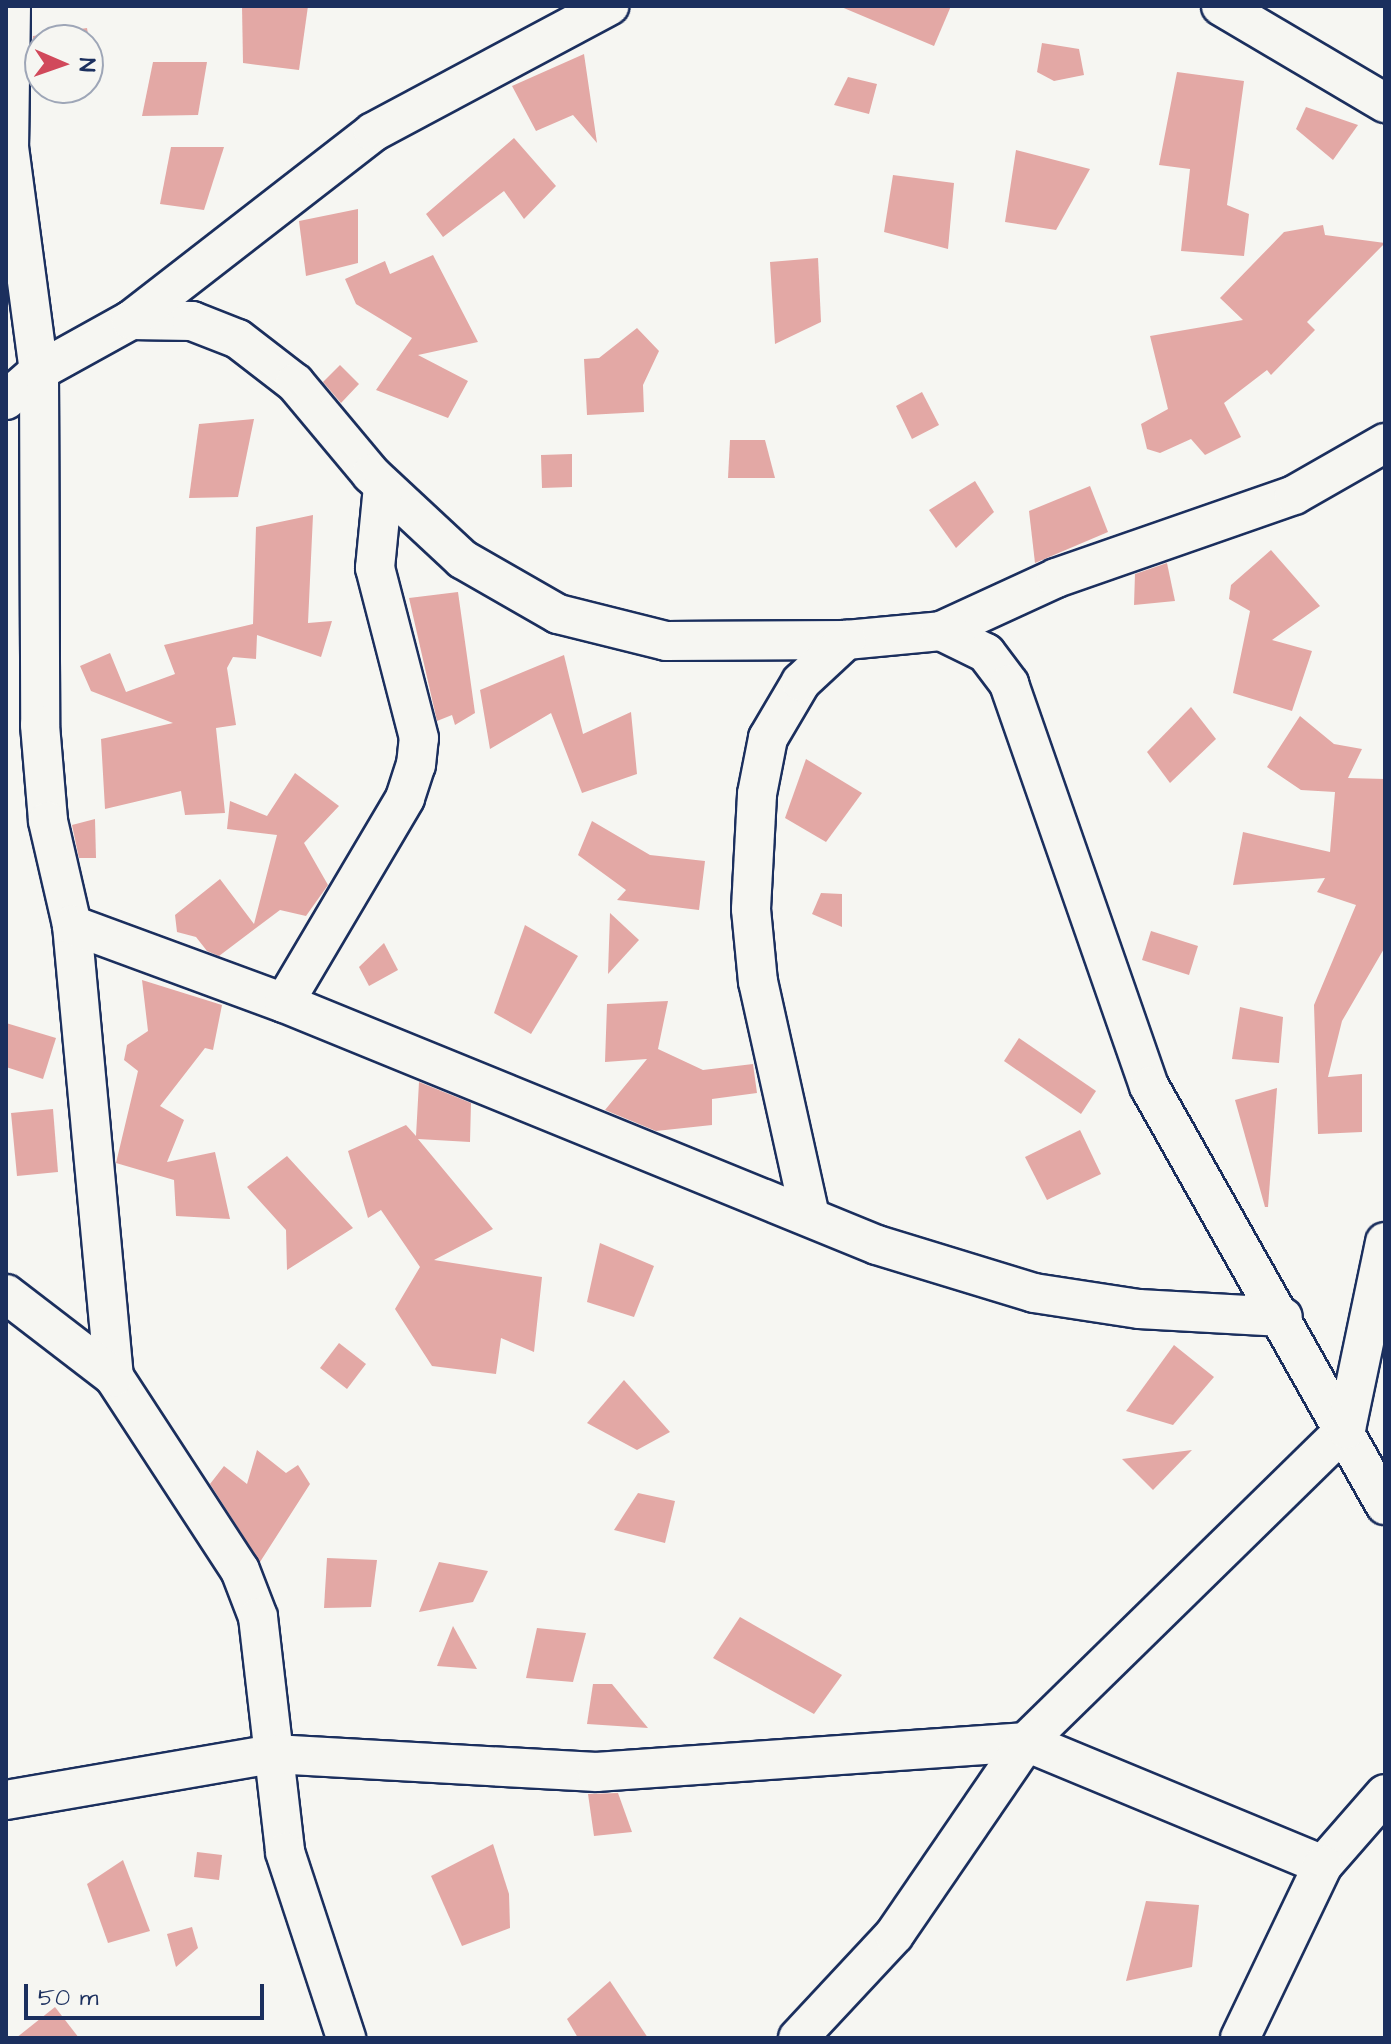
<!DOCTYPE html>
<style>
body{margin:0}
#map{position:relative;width:1391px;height:2044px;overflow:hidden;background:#f6f6f2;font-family:"Architects Daughter",sans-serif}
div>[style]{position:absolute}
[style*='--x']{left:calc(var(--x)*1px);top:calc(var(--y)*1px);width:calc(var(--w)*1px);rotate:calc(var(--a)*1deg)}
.building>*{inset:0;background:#e3a8a5}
.roads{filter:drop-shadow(2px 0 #1b2f5e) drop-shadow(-2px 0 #1b2f5e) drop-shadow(0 2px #1b2f5e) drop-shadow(0 -2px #1b2f5e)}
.street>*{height:38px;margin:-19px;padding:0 19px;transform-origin:19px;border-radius:19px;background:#f6f6f2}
span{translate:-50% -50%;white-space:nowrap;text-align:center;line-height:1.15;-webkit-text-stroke:7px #f6f6f2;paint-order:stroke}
.frame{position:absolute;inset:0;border:8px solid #1b2f5e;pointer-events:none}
.north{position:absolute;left:24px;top:24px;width:80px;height:80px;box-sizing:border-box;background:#f6f6f2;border:2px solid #9ea6b7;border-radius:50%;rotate:92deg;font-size:22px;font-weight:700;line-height:32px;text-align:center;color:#1b2f5e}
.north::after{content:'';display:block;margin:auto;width:28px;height:36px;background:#d1495b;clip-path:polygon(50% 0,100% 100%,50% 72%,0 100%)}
.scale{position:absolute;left:24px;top:1984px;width:240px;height:36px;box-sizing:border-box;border:4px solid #1b2f5e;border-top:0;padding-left:10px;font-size:24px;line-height:28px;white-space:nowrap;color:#1b2f5e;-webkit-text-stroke:6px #f6f6f2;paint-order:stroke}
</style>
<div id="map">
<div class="building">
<i style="clip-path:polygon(242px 6px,308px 6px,299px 70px,243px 63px)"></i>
<i style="clip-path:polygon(839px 6px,951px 6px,934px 46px)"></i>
<i style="clip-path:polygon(87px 28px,93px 64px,88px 40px,40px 40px,40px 60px,32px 49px,33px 36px)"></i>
<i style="clip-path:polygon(1042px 43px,1079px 49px,1084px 75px,1054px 81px,1037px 72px)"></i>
<i style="clip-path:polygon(584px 54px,597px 143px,573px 115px,536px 131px,512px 86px)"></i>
<i style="clip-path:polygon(153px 62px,207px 62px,198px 115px,142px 116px)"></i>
<i style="clip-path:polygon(1177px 72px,1244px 81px,1227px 205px,1249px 214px,1244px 256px,1181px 251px,1190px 169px,1159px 165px)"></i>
<i style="clip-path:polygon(848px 77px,877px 84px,869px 114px,834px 105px)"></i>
<i style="clip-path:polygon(1306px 107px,1358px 125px,1333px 160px,1296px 129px)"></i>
<i style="clip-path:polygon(514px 138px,556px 186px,524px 219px,504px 191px,443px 237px,426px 214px)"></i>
<i style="clip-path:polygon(171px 147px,224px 147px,204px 210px,160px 204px)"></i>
<i style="clip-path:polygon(1016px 150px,1090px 169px,1056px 230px,1005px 222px)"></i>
<i style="clip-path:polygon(893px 175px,954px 183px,948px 249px,884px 232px)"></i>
<i style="clip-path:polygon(358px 209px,358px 263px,306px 276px,299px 221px)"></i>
<i style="clip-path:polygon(1323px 225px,1325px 235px,1385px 243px,1307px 322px,1315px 330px,1271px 375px,1267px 370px,1224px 403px,1241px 437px,1205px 455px,1191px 439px,1160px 453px,1147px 449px,1141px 424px,1168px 409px,1150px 336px,1243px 320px,1220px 298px,1284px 232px)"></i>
<i style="clip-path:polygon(433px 255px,478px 342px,418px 355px,468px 381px,448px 418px,376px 390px,412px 338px,356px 304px,345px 279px,385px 261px,390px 274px)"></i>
<i style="clip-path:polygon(818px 258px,821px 322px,775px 344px,770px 262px)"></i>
<i style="clip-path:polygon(637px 328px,659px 351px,643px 385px,644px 412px,587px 415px,584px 359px,599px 358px)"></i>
<i style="clip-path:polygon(340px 365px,359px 384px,341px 403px,323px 382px)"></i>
<i style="clip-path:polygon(922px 392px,939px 425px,912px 439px,896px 406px)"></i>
<i style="clip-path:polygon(254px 419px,238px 497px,189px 498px,199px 424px)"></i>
<i style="clip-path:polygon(730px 440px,765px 440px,775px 478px,728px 478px)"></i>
<i style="clip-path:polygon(572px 454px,572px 487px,542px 488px,541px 455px)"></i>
<i style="clip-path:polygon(975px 481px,994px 512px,956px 548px,929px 510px)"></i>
<i style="clip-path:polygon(1090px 486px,1108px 532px,1035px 563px,1029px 511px)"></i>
<i style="clip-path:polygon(313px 515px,308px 623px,332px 621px,321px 657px,257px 635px,256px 659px,233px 657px,227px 668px,236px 725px,216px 728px,225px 813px,185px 815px,181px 791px,105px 809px,101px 739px,173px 723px,91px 691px,80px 666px,110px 653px,126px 692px,175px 674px,164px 645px,253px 624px,256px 527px)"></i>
<i style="clip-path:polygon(1271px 550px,1320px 606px,1272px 640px,1312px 651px,1292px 711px,1233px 693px,1250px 611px,1229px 599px,1231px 585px)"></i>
<i style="clip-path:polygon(1167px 563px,1175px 601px,1134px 605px,1135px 574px)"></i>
<i style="clip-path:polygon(458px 592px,475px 713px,455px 725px,452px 715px,437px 721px,409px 598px)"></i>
<i style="clip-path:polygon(564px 655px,583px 734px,631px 712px,637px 774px,582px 793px,551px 713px,490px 749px,480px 690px)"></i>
<i style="clip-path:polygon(1191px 707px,1216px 739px,1170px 783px,1147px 752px)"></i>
<i style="clip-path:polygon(1300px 716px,1334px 744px,1362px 749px,1348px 778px,1385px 779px,1385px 947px,1342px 1021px,1328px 1077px,1362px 1074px,1362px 1132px,1318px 1134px,1314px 1005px,1356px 905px,1317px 892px,1325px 878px,1233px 885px,1243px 832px,1330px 852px,1335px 792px,1301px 790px,1267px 767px)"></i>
<i style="clip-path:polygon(806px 759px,862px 793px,826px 842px,785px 818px)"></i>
<i style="clip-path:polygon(295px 773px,339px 806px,304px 843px,328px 885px,306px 916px,280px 910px,219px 956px,207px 951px,196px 937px,177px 932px,175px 915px,220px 879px,254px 924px,277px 835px,227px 829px,230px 801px,267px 816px)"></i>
<i style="clip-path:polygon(95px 819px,96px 858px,79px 858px,72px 825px)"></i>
<i style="clip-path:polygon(592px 821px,650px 855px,705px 861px,699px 910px,617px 900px,626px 890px,578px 855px)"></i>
<i style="clip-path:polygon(821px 893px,842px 894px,842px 927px,812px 914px)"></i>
<i style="clip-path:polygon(610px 913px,639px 940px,608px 974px)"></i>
<i style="clip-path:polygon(525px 925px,578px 956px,531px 1034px,494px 1013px)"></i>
<i style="clip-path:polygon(1151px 931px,1198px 946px,1189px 975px,1142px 960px)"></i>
<i style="clip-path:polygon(384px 943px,398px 970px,369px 986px,359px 967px)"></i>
<i style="clip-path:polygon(142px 980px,222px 1005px,213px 1050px,205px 1048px,160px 1106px,184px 1120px,167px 1162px,215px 1152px,230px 1219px,176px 1216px,174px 1180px,116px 1163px,138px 1071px,124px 1060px,127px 1045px,148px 1031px)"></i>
<i style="clip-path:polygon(668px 1001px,658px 1049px,703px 1070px,753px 1064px,757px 1093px,712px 1099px,712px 1125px,656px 1131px,605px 1110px,647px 1059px,605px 1062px,607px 1004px)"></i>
<i style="clip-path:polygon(1240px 1007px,1283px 1017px,1279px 1063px,1232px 1059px)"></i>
<i style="clip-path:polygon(6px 1023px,56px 1038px,43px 1079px,6px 1067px)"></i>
<i style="clip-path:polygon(1019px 1038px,1096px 1091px,1081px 1114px,1004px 1061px)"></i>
<i style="clip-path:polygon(419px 1082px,471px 1103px,470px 1142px,418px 1139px,493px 1229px,434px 1260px,542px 1277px,534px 1352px,501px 1338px,496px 1374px,432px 1366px,395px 1309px,420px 1267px,381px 1210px,368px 1218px,348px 1151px,406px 1125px,416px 1136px)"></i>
<i style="clip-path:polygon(1277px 1088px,1268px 1207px,1265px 1207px,1235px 1100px)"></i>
<i style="clip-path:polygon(53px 1109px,58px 1172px,17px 1176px,11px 1113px)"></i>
<i style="clip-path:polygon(1080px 1130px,1101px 1174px,1047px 1200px,1025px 1157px)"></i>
<i style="clip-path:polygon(287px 1156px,353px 1228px,287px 1270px,286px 1230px,247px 1187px)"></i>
<i style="clip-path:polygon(600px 1243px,654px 1266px,634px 1317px,587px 1302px)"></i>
<i style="clip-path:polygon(339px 1343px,366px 1364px,347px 1389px,320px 1368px)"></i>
<i style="clip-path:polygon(1174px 1345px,1214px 1377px,1173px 1425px,1126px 1411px)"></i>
<i style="clip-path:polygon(624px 1380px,670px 1432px,637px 1450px,587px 1423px)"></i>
<i style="clip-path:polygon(257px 1450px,286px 1473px,298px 1465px,310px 1484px,260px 1562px,210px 1484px,224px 1466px,247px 1484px)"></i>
<i style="clip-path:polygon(1192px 1450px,1153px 1490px,1122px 1459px)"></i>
<i style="clip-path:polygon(638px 1493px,675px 1501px,665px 1543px,614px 1530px)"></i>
<i style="clip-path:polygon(327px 1558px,377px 1560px,371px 1607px,324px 1608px)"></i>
<i style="clip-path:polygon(439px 1562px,488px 1571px,473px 1602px,419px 1612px)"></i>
<i style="clip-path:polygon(740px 1617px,842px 1675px,814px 1714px,713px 1658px)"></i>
<i style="clip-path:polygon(453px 1626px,477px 1669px,437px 1666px)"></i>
<i style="clip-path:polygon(537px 1628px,586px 1633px,573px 1682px,526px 1678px)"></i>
<i style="clip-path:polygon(593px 1684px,612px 1684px,648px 1728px,587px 1724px)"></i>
<i style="clip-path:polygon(618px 1793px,632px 1832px,594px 1836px,588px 1794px)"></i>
<i style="clip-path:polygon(493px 1844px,509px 1894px,510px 1928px,462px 1946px,431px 1876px)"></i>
<i style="clip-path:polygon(197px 1852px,222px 1855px,219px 1880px,194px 1877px)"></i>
<i style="clip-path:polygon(123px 1860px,150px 1931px,108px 1943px,87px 1884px)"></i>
<i style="clip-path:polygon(1146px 1901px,1199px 1905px,1192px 1967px,1126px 1981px)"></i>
<i style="clip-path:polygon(192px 1927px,198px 1948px,176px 1967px,167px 1934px)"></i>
<i style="clip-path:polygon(610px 1981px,648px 2038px,578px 2038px,567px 2019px)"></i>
<i style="clip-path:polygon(55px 2007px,79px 2038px,16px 2038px)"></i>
</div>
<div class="roads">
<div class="street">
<i style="--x:11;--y:6;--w:141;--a:90.8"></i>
<i style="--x:9;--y:147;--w:226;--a:82.4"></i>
<i style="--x:39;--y:371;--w:354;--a:89.8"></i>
<i style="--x:40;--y:725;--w:96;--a:85.2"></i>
<i style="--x:48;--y:821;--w:107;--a:77"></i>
<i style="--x:72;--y:925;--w:454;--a:84.7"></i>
<i style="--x:114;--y:1377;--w:230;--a:56.9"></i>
<i style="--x:240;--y:1570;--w:50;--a:69"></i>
<i style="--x:258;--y:1617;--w:237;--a:83.4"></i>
<i style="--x:285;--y:1852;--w:196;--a:71.8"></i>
<i style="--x:1221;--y:6;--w:191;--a:30.6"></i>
<i style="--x:131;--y:320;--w:61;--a:0.9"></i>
<i style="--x:192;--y:321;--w:49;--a:21.4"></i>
<i style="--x:238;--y:339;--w:72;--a:37.7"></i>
<i style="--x:295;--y:383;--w:119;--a:50.1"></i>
<i style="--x:371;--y:474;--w:125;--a:43"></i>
<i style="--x:462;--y:559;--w:111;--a:29.8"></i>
<i style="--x:558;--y:614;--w:111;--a:14"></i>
<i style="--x:666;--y:641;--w:180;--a:-0.3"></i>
<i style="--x:846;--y:640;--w:95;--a:-5.4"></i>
<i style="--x:941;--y:631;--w:127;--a:-24.7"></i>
<i style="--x:1056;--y:578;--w:252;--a:-19.2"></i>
<i style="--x:1294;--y:495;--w:105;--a:-29.7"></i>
<i style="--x:6;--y:400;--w:44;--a:-41.3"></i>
<i style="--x:39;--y:371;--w:105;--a:-29"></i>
<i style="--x:131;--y:320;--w:306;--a:-37.8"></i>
<i style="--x:373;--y:132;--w:268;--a:-28.1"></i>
<i style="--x:941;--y:631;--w:50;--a:26.1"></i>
<i style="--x:986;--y:653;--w:39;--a:53"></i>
<i style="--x:1009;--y:684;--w:426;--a:70.8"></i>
<i style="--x:1149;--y:1086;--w:481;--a:60.6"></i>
<i style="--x:72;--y:925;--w:226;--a:20.2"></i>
<i style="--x:284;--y:1003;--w:640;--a:22.2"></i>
<i style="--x:877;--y:1245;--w:164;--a:17"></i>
<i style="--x:1034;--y:1293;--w:106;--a:8.7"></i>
<i style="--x:1139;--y:1309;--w:144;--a:3.2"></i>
<i style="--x:284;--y:1003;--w:238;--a:-59.4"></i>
<i style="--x:405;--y:798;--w:35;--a:-72"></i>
<i style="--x:416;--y:765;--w:27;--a:-84"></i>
<i style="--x:419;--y:738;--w:176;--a:-104.5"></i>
<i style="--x:375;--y:568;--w:82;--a:-84.4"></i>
<i style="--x:810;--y:1216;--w:240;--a:-102.5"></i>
<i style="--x:758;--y:982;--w:73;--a:-95.5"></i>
<i style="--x:751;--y:909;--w:115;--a:-87"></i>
<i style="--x:757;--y:794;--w:57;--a:-78.9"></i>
<i style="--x:768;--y:738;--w:65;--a:-59.5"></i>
<i style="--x:801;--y:682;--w:62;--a:-43"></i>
<i style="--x:6;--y:1294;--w:136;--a:37.5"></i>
<i style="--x:6;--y:1800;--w:271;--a:-9.8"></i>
<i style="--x:273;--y:1754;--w:324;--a:3.2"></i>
<i style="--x:597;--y:1772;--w:430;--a:-4"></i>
<i style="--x:1026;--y:1742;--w:448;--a:-44.4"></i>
<i style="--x:1346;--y:1429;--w:191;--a:-78.2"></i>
<i style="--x:798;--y:2038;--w:141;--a:-47"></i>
<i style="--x:894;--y:1935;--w:234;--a:-55.6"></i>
<i style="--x:1026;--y:1742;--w:321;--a:22.5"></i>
<i style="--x:1323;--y:1865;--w:94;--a:-48.9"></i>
<i style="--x:1240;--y:2038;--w:192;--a:-64.4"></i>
</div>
</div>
<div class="frame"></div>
<div class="north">N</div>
<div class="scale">50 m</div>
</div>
